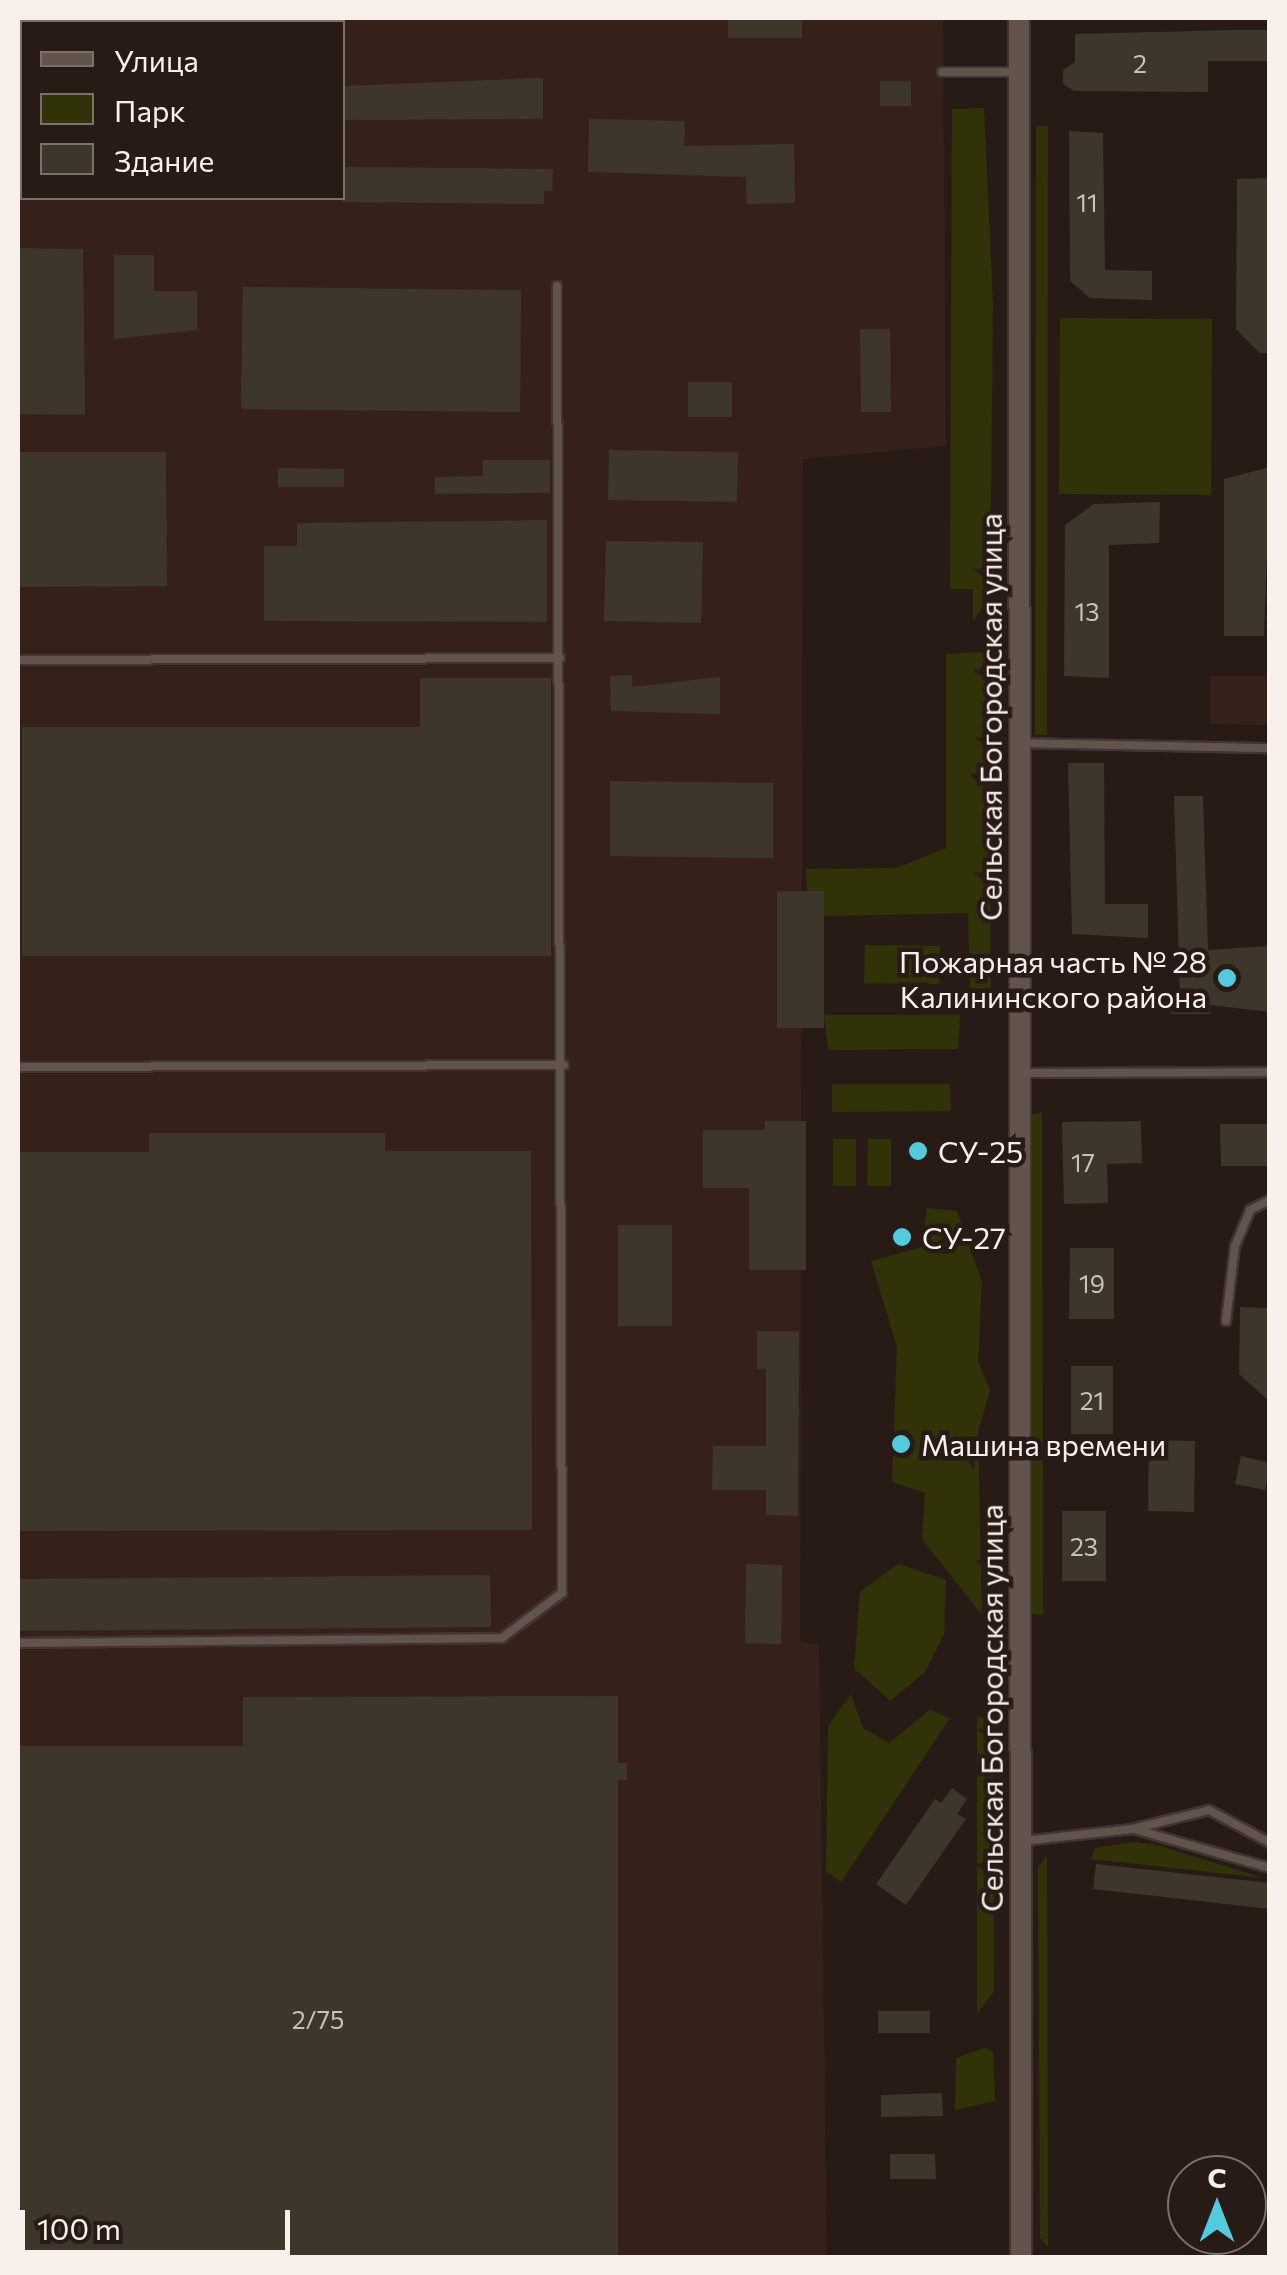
<!DOCTYPE html>
<meta charset="utf-8">
<style>
body{margin:0}
#map{position:relative;width:1287px;height:2275px;overflow:hidden;background:#281b16;font-family:Commissioner,sans-serif}
div>[style]{position:absolute}
[style*='--x']{left:calc(var(--x)*1px);top:calc(var(--y)*1px);width:calc(var(--w)*1px);rotate:calc(var(--a)*1deg)}
.built>*{inset:0;background:#35211a}
.green>*{inset:0;background:#323209}
.building>*{inset:0;background:#3e362a}
.roads{filter:drop-shadow(2px 0 #3f3531) drop-shadow(-2px 0 #3f3531) drop-shadow(0 2px #3f3531) drop-shadow(0 -2px #3f3531)}
.lane>*{height:8px;margin:-4px;padding:0 4px;transform-origin:4px;border-radius:4px;background:#63534d}
.secondary>*{height:20px;margin:-10px;padding:0 10px;transform-origin:10px;border-radius:10px;background:#63534d}
.dots>*{width:28px;height:28px;translate:-50% -50%;box-sizing:border-box;border:5px solid #281b16;border-radius:50%}
span{translate:-50% -50%;white-space:nowrap;text-align:center;line-height:1.15;-webkit-text-stroke:9px #281b16;paint-order:stroke}
.number-label{font-size:25px;color:#cac1bb}
.number-label span{-webkit-text-stroke-width:0}
.street-label{font-size:30px;color:#f9efeb}
.poi-label{font-size:30px;color:#f9efeb}
.right{translate:-100% -50%;text-align:right}
.left{translate:0 -50%;text-align:left}
.frame{position:absolute;inset:0;border:20px solid #f9efeb;pointer-events:none}
.legend{position:absolute;left:20px;top:20px;width:325px;height:180px;box-sizing:border-box;background:#281b16;border:2px solid #7c706b;margin:0;padding:12px 18px;list-style:none;font-size:30px;color:#f9efeb}
.legend li{display:flex;align-items:center;gap:20px;height:50px}
.legend b{width:50px;border:2px solid #7c706b}
.north{position:absolute;left:1167px;top:2155px;width:100px;height:100px;box-sizing:border-box;background:#281b16;border:2px solid #7c706b;border-radius:50%;rotate:0deg;font-size:28px;font-weight:700;line-height:40px;text-align:center;color:#f9efeb}
.north::after{content:'';display:block;margin:auto;width:35px;height:45px;background:#54cade;clip-path:polygon(50% 0,100% 100%,50% 72%,0 100%)}
.scale{position:absolute;left:20px;top:2210px;width:270px;height:45px;box-sizing:border-box;border:5px solid #f9efeb;border-top:0;padding-left:12px;font-size:30px;line-height:35px;white-space:nowrap;color:#f9efeb;-webkit-text-stroke:8px #281b16;paint-order:stroke}
</style>
<div id="map">
<div class="built">
<i style="clip-path:polygon(evenodd,18px 18px,943px 18px,946px 446px,803px 459px,800px 1642px,819px 1645px,827px 2257px,18px 2257px,18px 18px,22px 22px,342px 22px,342px 198px,22px 198px,22px 22px)"></i>
<i style="clip-path:polygon(1210px 676px,1269px 676px,1269px 725px,1210px 724px)"></i>
</div>
<div class="green">
<i style="clip-path:polygon(984px 108px,993px 303px,990px 598px,973px 621px,973px 589px,950px 589px,952px 109px)"></i>
<i style="clip-path:polygon(1036px 126px,1048px 126px,1047px 735px,1035px 735px)"></i>
<i style="clip-path:polygon(1060px 318px,1212px 319px,1211px 495px,1059px 494px)"></i>
<i style="clip-path:polygon(989px 652px,991px 996px,970px 995px,968px 913px,824px 916px,824px 891px,807px 891px,806px 869px,896px 868px,946px 848px,946px 654px)"></i>
<i style="clip-path:polygon(865px 945px,940px 946px,939px 984px,864px 983px)"></i>
<i style="clip-path:polygon(824px 1015px,960px 1015px,958px 1049px,828px 1050px)"></i>
<i style="clip-path:polygon(832px 1084px,950px 1084px,951px 1111px,832px 1112px)"></i>
<i style="clip-path:polygon(1042px 1113px,1043px 1615px,1031px 1614px,1030px 1114px)"></i>
<i style="clip-path:polygon(833px 1139px,856px 1139px,856px 1186px,833px 1186px)"></i>
<i style="clip-path:polygon(868px 1139px,891px 1139px,891px 1186px,867px 1186px)"></i>
<i style="clip-path:polygon(927px 1208px,957px 1211px,982px 1282px,978px 1362px,990px 1390px,978px 1432px,982px 1615px,922px 1539px,925px 1493px,892px 1482px,897px 1347px,871px 1261px,922px 1247px)"></i>
<i style="clip-path:polygon(898px 1564px,946px 1580px,944px 1634px,925px 1672px,890px 1701px,854px 1668px,860px 1592px)"></i>
<i style="clip-path:polygon(851px 1694px,863px 1728px,889px 1743px,930px 1710px,950px 1718px,841px 1882px,826px 1871px,828px 1726px)"></i>
<i style="clip-path:polygon(977px 1716px,993px 1722px,994px 1991px,977px 2014px)"></i>
<i style="clip-path:polygon(1133px 1842px,1153px 1844px,1264px 1878px,1091px 1859px,1095px 1848px)"></i>
<i style="clip-path:polygon(1047px 1855px,1048px 2247px,1040px 2238px,1038px 1867px)"></i>
<i style="clip-path:polygon(984px 2048px,993px 2052px,995px 2101px,955px 2110px,956px 2058px)"></i>
</div>
<div class="building">
<i style="clip-path:polygon(728px 18px,802px 18px,802px 38px,728px 38px)"></i>
<i style="clip-path:polygon(1234px 30px,1270px 30px,1270px 61px,1208px 61px,1208px 92px,1074px 91px,1063px 84px,1063px 70px,1075px 62px,1075px 34px)"></i>
<i style="clip-path:polygon(543px 78px,543px 119px,342px 120px,345px 86px)"></i>
<i style="clip-path:polygon(880px 81px,911px 81px,911px 106px,880px 106px)"></i>
<i style="clip-path:polygon(589px 119px,685px 121px,684px 146px,794px 144px,795px 203px,747px 204px,746px 177px,588px 172px)"></i>
<i style="clip-path:polygon(1069px 131px,1103px 133px,1105px 270px,1152px 271px,1152px 300px,1090px 298px,1070px 281px)"></i>
<i style="clip-path:polygon(342px 167px,553px 169px,552px 191px,544px 191px,544px 204px,342px 202px)"></i>
<i style="clip-path:polygon(1270px 178px,1270px 353px,1260px 353px,1236px 329px,1237px 179px)"></i>
<i style="clip-path:polygon(18px 248px,83px 249px,85px 415px,18px 414px)"></i>
<i style="clip-path:polygon(114px 255px,154px 255px,154px 291px,197px 291px,197px 330px,114px 339px)"></i>
<i style="clip-path:polygon(243px 287px,521px 290px,520px 412px,241px 409px)"></i>
<i style="clip-path:polygon(860px 329px,890px 329px,891px 412px,861px 412px)"></i>
<i style="clip-path:polygon(688px 382px,732px 382px,732px 417px,688px 417px)"></i>
<i style="clip-path:polygon(609px 450px,738px 452px,737px 502px,608px 500px)"></i>
<i style="clip-path:polygon(18px 452px,166px 452px,167px 586px,18px 587px)"></i>
<i style="clip-path:polygon(483px 460px,550px 460px,550px 493px,435px 494px,435px 477px,483px 476px)"></i>
<i style="clip-path:polygon(1270px 467px,1264px 636px,1224px 636px,1224px 479px)"></i>
<i style="clip-path:polygon(278px 468px,344px 469px,344px 487px,278px 487px)"></i>
<i style="clip-path:polygon(1160px 502px,1159px 543px,1109px 545px,1109px 678px,1064px 676px,1065px 525px,1094px 504px)"></i>
<i style="clip-path:polygon(547px 520px,547px 622px,264px 621px,264px 546px,297px 546px,297px 523px)"></i>
<i style="clip-path:polygon(606px 541px,703px 542px,701px 623px,604px 621px)"></i>
<i style="clip-path:polygon(632px 675px,632px 687px,720px 677px,720px 714px,611px 711px,610px 676px)"></i>
<i style="clip-path:polygon(420px 678px,551px 678px,551px 956px,22px 956px,22px 727px,420px 727px)"></i>
<i style="clip-path:polygon(1068px 763px,1104px 763px,1105px 904px,1148px 904px,1148px 938px,1072px 934px)"></i>
<i style="clip-path:polygon(610px 781px,773px 783px,773px 858px,610px 856px)"></i>
<i style="clip-path:polygon(1174px 796px,1203px 796px,1208px 950px,1270px 946px,1270px 1012px,1210px 1005px,1210px 1014px,1171px 1014px,1171px 995px,1180px 995px)"></i>
<i style="clip-path:polygon(777px 891px,824px 891px,824px 1028px,777px 1028px)"></i>
<i style="clip-path:polygon(765px 1121px,806px 1121px,806px 1270px,749px 1270px,749px 1188px,703px 1188px,703px 1130px,765px 1130px)"></i>
<i style="clip-path:polygon(1141px 1121px,1142px 1163px,1107px 1164px,1108px 1203px,1064px 1204px,1062px 1122px)"></i>
<i style="clip-path:polygon(1220px 1124px,1270px 1124px,1270px 1166px,1221px 1166px)"></i>
<i style="clip-path:polygon(149px 1133px,385px 1133px,385px 1151px,531px 1151px,532px 1530px,18px 1531px,18px 1152px,149px 1152px)"></i>
<i style="clip-path:polygon(618px 1225px,672px 1225px,672px 1326px,618px 1326px)"></i>
<i style="clip-path:polygon(1070px 1248px,1114px 1248px,1114px 1319px,1069px 1319px)"></i>
<i style="clip-path:polygon(1240px 1307px,1270px 1308px,1270px 1402px,1239px 1374px)"></i>
<i style="clip-path:polygon(757px 1331px,799px 1331px,798px 1516px,766px 1515px,766px 1490px,712px 1490px,713px 1446px,766px 1446px,766px 1369px,757px 1369px)"></i>
<i style="clip-path:polygon(1071px 1366px,1113px 1366px,1113px 1434px,1071px 1434px)"></i>
<i style="clip-path:polygon(1149px 1440px,1195px 1441px,1194px 1512px,1148px 1511px)"></i>
<i style="clip-path:polygon(1241px 1456px,1270px 1463px,1265px 1490px,1235px 1484px)"></i>
<i style="clip-path:polygon(1062px 1511px,1106px 1511px,1106px 1581px,1062px 1581px)"></i>
<i style="clip-path:polygon(746px 1564px,782px 1565px,781px 1644px,745px 1643px)"></i>
<i style="clip-path:polygon(490px 1575px,491px 1627px,18px 1631px,18px 1579px)"></i>
<i style="clip-path:polygon(618px 1696px,618px 1763px,627px 1763px,627px 1780px,618px 1780px,618px 2258px,18px 2258px,18px 1746px,243px 1746px,243px 1697px)"></i>
<i style="clip-path:polygon(952px 1788px,967px 1799px,957px 1814px,966px 1819px,906px 1905px,876px 1884px,935px 1799px,941px 1803px)"></i>
<i style="clip-path:polygon(1096px 1864px,1270px 1883px,1270px 1909px,1093px 1889px)"></i>
<i style="clip-path:polygon(878px 2011px,930px 2011px,930px 2033px,878px 2033px)"></i>
<i style="clip-path:polygon(942px 2093px,943px 2116px,881px 2117px,881px 2095px)"></i>
<i style="clip-path:polygon(890px 2154px,935px 2154px,936px 2179px,890px 2179px)"></i>
</div>
<div class="roads">
<div class="lane">
<i style="--x:218;--y:22;--w:4;--a:-90"></i>
<i style="--x:18;--y:61;--w:4;--a:0"></i>
<i style="--x:942;--y:72;--w:75;--a:0"></i>
<i style="--x:18;--y:660;--w:542;--a:-0.21"></i>
<i style="--x:1021;--y:743;--w:249;--a:1.2"></i>
<i style="--x:18;--y:1067;--w:546;--a:-0.21"></i>
<i style="--x:1024;--y:1073;--w:246;--a:-0.2"></i>
<i style="--x:1226;--y:1321;--w:76;--a:-83.2"></i>
<i style="--x:1235;--y:1246;--w:39;--a:-67"></i>
<i style="--x:1250;--y:1210;--w:22;--a:-27"></i>
<i style="--x:18;--y:1643;--w:484;--a:-0.6"></i>
<i style="--x:502;--y:1638;--w:75;--a:-36.9"></i>
<i style="--x:562;--y:1593;--w:1307;--a:-90.22"></i>
<i style="--x:1134;--y:1829;--w:141;--a:16"></i>
<i style="--x:1023;--y:1841;--w:110;--a:-6.3"></i>
<i style="--x:1132;--y:1829;--w:79;--a:-13.9"></i>
<i style="--x:1209;--y:1810;--w:69;--a:28.4"></i>
</div>
<div class="secondary">
<i style="--x:1019;--y:18;--w:2240;--a:89.95"></i>
</div>
</div>
<div class="dots">
<i style="left:1227px;top:978px;background:#54cade"></i>
<i style="left:918px;top:1151px;background:#54cade"></i>
<i style="left:902px;top:1237px;background:#54cade"></i>
<i style="left:901px;top:1444px;background:#54cade"></i>
</div>
<div class="number-label">
<span style="left:1140px;top:63px">2</span>
<span style="left:1087px;top:202px">11</span>
<span style="left:1087px;top:611px">13</span>
<span style="left:1083px;top:1162px">17</span>
<span style="left:1092px;top:1283px">19</span>
<span style="left:1092px;top:1400px">21</span>
<span style="left:1084px;top:1546px">23</span>
<span style="left:318px;top:2019px">2/75</span>
</div>
<div class="street-label">
<span style="left:990px;top:717px;rotate:-90deg">Сельская Богородская улица</span>
<span style="left:991px;top:1708px;rotate:-90deg">Сельская Богородская улица</span>
</div>
<div class="poi-label">
<span class="right" style="left:1207px;top:978px">Пожарная часть № 28<br>Калининского района</span>
<span class="left" style="left:938px;top:1151px">СУ-25</span>
<span class="left" style="left:922px;top:1237px">СУ-27</span>
<span class="left" style="left:921px;top:1444px">Машина времени</span>
</div>
<div class="frame"></div>
<ul class="legend">
<li><b style="height:12px;background:#63534d"></b>Улица</li>
<li><b style="height:28px;background:#323209"></b>Парк</li>
<li><b style="height:28px;background:#3e362a"></b>Здание</li>
</ul>
<div class="north">С</div>
<div class="scale">100 m</div>
</div>
